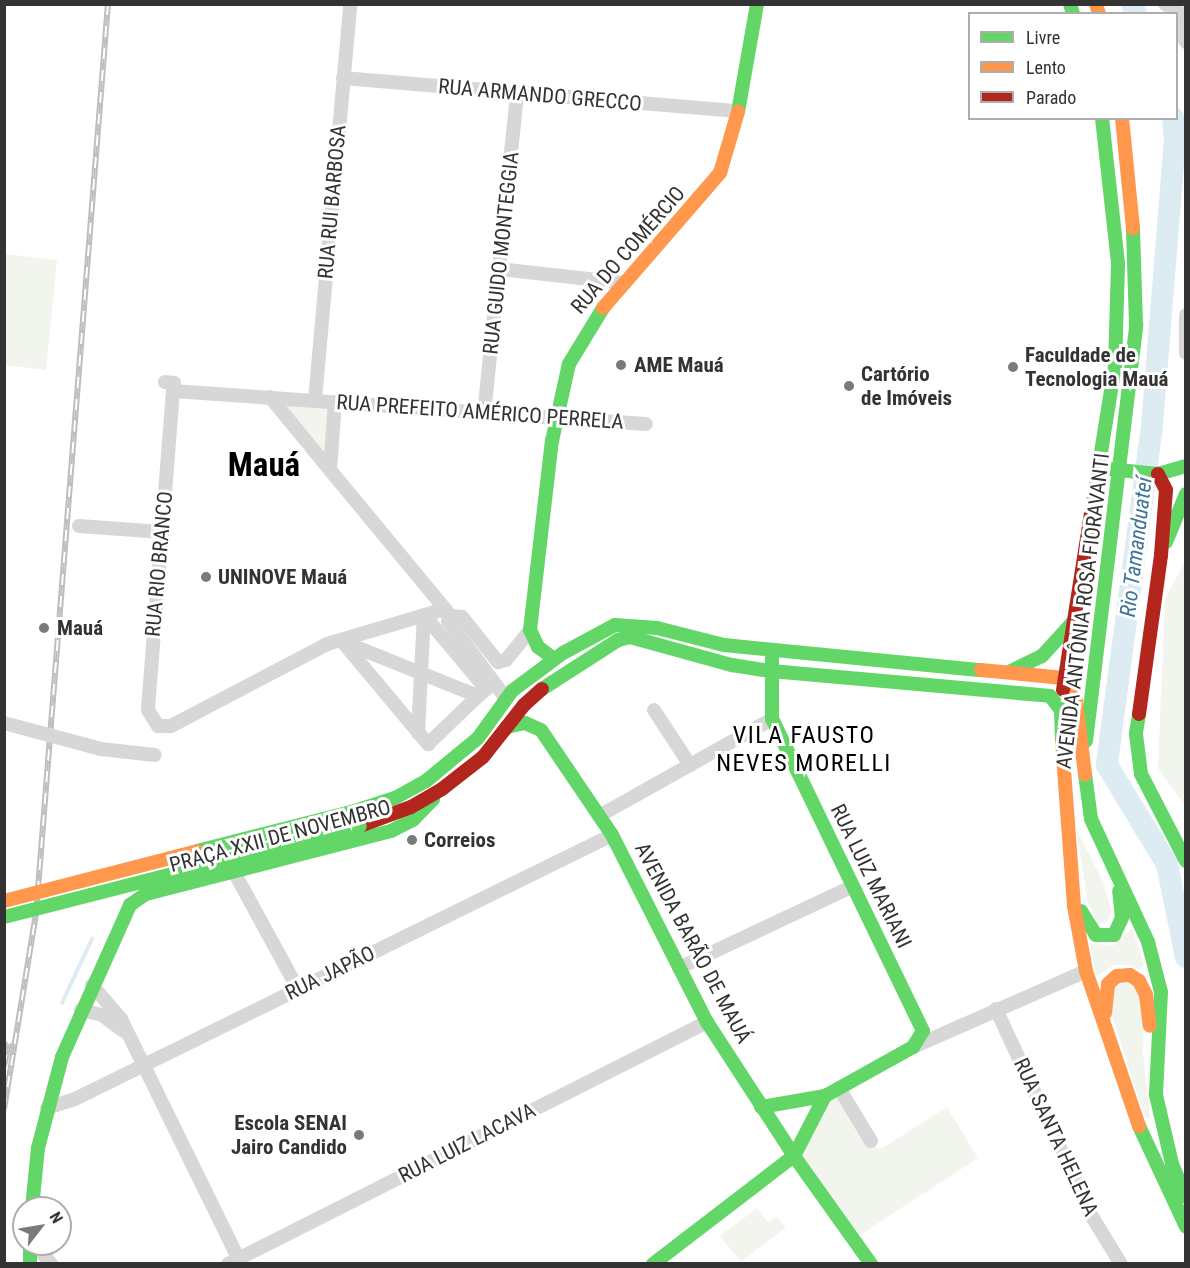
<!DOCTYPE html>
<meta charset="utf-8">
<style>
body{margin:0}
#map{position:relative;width:1190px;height:1268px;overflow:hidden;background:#fff;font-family:"Roboto Condensed",sans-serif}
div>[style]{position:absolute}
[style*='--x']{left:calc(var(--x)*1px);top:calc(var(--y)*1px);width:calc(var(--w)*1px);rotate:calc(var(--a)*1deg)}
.green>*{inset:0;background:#f1f5ed}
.stream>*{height:4px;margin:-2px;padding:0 2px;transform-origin:2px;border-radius:2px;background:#ddebf3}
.river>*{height:22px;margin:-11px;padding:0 11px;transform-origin:11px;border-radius:11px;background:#ddebf3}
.street>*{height:14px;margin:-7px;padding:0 7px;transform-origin:7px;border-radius:7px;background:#d7d7d7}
.fast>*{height:14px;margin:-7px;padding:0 7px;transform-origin:7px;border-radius:7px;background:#63d668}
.slow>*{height:14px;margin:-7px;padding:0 7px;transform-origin:7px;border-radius:7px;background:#ff974d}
.jam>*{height:14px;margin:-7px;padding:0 7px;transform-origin:7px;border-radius:7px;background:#b3261e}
.rail>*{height:6px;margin-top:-3px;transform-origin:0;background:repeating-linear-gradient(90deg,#fff 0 11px,#bebebe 0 22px);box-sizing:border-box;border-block:2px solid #bebebe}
.street-bridge>*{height:14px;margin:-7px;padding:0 7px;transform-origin:7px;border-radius:7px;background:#d7d7d7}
.fast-bridge>*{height:14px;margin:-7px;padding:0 7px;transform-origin:7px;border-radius:7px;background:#63d668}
.slow-bridge>*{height:14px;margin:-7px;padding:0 7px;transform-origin:7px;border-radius:7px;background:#ff974d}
.dots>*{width:16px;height:16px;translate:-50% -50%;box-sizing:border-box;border:3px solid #fff;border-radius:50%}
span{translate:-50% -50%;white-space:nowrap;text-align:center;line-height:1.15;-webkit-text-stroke:6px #fff;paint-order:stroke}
.street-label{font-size:21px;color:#333}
.poi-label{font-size:21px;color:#333;font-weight:700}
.left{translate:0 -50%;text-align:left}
.right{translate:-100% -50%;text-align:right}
.water-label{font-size:22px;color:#3f7597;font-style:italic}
.quarter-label{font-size:24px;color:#000;letter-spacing:1.5px}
.town-label{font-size:33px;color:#000;font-weight:700}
.frame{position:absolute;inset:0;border:6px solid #333;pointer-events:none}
.legend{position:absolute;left:968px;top:12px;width:210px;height:108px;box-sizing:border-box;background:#fff;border:2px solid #adadad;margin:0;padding:8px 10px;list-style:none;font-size:18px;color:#333}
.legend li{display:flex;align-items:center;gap:12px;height:30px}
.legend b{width:30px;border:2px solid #adadad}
.north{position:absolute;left:12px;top:1196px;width:60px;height:60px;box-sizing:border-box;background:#fff;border:2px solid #adadad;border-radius:50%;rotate:59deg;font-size:16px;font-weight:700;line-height:24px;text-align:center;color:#333}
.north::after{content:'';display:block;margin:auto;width:21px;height:27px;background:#7a7a7a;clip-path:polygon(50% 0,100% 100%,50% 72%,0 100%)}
</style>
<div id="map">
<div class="green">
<i style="clip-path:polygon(5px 254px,57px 260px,46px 370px,5px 365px)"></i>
<i style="clip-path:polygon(277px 400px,331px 404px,328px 464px)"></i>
<i style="clip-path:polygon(1185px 562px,1185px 806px,1158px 768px,1165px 599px)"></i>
<i style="clip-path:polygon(1076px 829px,1103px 881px,1112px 912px,1107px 922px,1098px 924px,1088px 902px)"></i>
<i style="clip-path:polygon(1132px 928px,1144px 964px,1140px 970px,1130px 965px,1114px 965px,1096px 976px,1090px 943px,1112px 946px)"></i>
<i style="clip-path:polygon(1127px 982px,1140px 992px,1144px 1014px,1143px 1053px,1150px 1118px,1145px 1118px,1108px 1003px,1115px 987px)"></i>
<i style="clip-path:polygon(838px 1092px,871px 1145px,881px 1149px,947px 1107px,978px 1158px,860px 1235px,792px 1149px)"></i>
<i style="clip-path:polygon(757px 1208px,768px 1222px,777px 1217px,786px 1227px,741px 1262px,720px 1236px)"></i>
</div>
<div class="stream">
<i style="--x:62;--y:1003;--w:71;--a:-64.9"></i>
</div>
<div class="river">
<i style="--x:1132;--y:4;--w:11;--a:68"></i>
<i style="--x:1173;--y:118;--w:21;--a:85"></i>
<i style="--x:1175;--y:139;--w:288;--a:94.6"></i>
<i style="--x:1152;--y:426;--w:342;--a:97.6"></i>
<i style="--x:1107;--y:765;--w:116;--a:58.8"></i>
<i style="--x:1167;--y:864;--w:95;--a:78.5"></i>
</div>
<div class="street">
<i style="--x:1165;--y:4;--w:24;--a:30"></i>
<i style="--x:1176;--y:24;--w:21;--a:61"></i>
<i style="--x:343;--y:78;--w:396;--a:4.8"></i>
<i style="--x:499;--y:269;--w:126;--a:6.4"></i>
<i style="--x:1186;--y:315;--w:38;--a:90"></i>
<i style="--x:165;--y:382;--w:9;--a:6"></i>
<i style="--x:174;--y:383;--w:8;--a:97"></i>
<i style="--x:173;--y:391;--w:474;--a:4"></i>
<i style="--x:173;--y:391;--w:320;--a:94.5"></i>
<i style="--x:148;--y:710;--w:19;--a:58"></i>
<i style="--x:158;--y:726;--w:13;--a:0"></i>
<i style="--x:171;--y:726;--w:176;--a:-27.7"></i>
<i style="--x:327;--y:644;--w:123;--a:-16.5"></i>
<i style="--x:270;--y:397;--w:94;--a:50.6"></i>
<i style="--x:330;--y:470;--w:68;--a:-85.8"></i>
<i style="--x:315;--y:400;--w:398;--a:-84.9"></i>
<i style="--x:484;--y:414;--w:323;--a:-84.1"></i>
<i style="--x:330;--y:470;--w:187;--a:50.4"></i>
<i style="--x:79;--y:526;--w:83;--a:4.1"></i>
<i style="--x:424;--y:615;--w:97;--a:50"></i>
<i style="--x:341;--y:640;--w:136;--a:50.1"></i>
<i style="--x:428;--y:744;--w:69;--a:-43.8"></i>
<i style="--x:346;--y:643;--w:142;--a:21.9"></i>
<i style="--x:478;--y:696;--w:6;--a:-39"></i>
<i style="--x:505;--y:697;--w:95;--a:-126.9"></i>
<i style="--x:448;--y:621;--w:5;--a:-68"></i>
<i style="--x:450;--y:616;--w:12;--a:5"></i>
<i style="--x:462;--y:617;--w:58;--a:51.3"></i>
<i style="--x:498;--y:662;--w:8;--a:-14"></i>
<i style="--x:506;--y:660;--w:38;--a:-51"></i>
<i style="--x:654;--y:710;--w:66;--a:56.8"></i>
<i style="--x:418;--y:733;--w:118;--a:-87.1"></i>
<i style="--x:599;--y:816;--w:198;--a:-29.3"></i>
<i style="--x:233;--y:870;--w:136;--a:61.4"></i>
<i style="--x:679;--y:968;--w:192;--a:-25.2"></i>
<i style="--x:92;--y:985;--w:45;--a:49.5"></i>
<i style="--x:121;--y:1019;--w:273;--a:63.9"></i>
<i style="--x:996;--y:1009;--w:227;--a:65.2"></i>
<i style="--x:1091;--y:1215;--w:57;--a:58.5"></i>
<i style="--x:81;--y:1010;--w:22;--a:13"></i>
<i style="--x:102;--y:1015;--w:26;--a:37"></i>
<i style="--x:913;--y:1047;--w:189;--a:-23.7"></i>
<i style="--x:839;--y:1088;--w:62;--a:58.9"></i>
<i style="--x:47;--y:1108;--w:29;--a:-18"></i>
<i style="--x:75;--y:1099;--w:598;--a:-26.18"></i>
<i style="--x:35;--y:1244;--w:26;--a:51"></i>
<i style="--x:228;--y:1264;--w:537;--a:-26.8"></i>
</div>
<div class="fast">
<i style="--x:1070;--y:4;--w:10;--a:73"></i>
<i style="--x:738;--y:112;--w:110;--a:-80"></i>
<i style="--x:1109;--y:469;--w:49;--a:5.8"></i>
<i style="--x:1158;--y:474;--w:29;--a:-16"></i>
<i style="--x:1091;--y:514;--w:150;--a:-80.8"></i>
<i style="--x:1115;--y:366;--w:103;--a:-88.3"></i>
<i style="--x:1118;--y:263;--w:146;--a:-96.3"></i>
<i style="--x:1166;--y:542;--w:52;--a:-67.4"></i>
<i style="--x:554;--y:659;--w:20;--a:-143"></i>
<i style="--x:538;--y:647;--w:19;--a:-115"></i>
<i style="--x:530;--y:630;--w:190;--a:-83.4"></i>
<i style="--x:552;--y:441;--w:79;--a:-77.6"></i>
<i style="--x:569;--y:364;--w:66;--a:-58.7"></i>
<i style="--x:1011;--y:671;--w:34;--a:-26"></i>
<i style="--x:1042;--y:656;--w:46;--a:-47.6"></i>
<i style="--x:542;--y:689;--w:90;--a:-32.8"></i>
<i style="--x:618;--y:640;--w:12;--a:-14"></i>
<i style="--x:630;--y:637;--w:106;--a:15.4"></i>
<i style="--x:732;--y:665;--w:39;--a:9"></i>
<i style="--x:771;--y:671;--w:280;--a:5.1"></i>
<i style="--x:1050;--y:696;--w:18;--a:52"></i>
<i style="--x:1061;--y:710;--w:32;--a:88"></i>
<i style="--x:1139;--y:714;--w:20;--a:99"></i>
<i style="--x:1136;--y:734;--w:40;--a:82.9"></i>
<i style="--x:1141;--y:774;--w:98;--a:62.7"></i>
<i style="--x:507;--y:727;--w:18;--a:-13"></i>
<i style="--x:525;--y:723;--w:17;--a:24"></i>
<i style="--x:541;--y:730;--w:127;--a:55.9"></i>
<i style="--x:612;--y:835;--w:210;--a:63.1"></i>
<i style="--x:707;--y:1022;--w:160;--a:57"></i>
<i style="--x:794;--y:1156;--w:133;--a:54.5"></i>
<i style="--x:1086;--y:741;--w:419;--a:-83.1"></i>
<i style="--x:1136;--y:325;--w:97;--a:-91.8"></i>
<i style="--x:1085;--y:774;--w:45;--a:82.4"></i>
<i style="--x:1091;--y:819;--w:136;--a:65.1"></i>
<i style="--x:1148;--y:942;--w:52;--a:75.4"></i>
<i style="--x:1161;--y:992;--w:103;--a:92.8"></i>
<i style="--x:1156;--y:1095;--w:71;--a:76.9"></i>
<i style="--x:1172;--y:1164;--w:36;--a:67"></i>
<i style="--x:355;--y:811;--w:42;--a:-18"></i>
<i style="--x:395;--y:798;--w:35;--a:-29"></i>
<i style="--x:426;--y:781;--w:67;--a:-39.6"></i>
<i style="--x:478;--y:738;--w:58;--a:-54.1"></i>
<i style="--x:512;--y:691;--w:64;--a:-36.7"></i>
<i style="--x:563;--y:653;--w:59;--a:-28.3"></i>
<i style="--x:615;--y:625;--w:42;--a:4.1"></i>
<i style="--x:657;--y:628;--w:69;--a:14.2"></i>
<i style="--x:724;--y:645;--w:258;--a:5.6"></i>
<i style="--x:1081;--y:911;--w:28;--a:58"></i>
<i style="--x:1096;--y:935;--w:18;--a:0"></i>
<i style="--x:1114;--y:935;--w:19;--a:-65"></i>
<i style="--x:1122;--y:918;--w:27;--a:-96"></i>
<i style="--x:761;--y:1107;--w:65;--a:-9.8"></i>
<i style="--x:825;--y:1096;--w:101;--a:-29.1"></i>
<i style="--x:913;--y:1047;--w:19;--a:-58"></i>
<i style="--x:923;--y:1031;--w:347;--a:-115.8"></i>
<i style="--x:772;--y:719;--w:61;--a:-90"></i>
<i style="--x:1139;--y:1126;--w:111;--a:65"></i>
<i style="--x:32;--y:1208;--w:60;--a:-84.3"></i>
<i style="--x:38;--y:1148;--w:94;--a:-75.2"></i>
<i style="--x:62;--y:1057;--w:167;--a:-65.9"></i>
<i style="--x:130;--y:905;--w:19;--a:-35"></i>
<i style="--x:146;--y:894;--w:253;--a:-14.4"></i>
<i style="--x:391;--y:831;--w:25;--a:-27"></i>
<i style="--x:413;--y:820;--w:29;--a:-46"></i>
<i style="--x:30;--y:1244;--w:20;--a:90"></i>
<i style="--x:653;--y:1264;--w:178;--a:-37.5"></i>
<i style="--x:794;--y:1156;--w:68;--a:-62.7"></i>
</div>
<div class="slow">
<i style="--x:1096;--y:4;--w:10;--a:73"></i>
<i style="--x:1122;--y:118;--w:111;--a:84.3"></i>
<i style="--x:603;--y:308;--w:179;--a:-49.1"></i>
<i style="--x:720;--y:173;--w:64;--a:-73.6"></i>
<i style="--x:981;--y:670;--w:83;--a:5.5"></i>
<i style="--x:1064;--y:678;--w:26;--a:62"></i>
<i style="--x:1076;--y:701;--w:74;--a:83"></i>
<i style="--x:1062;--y:742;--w:164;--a:85.8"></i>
<i style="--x:1074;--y:906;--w:66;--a:79.5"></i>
<i style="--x:1086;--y:971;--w:164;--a:71.1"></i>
<i style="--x:1105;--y:1013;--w:29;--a:-84"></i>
<i style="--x:1108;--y:984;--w:12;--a:-42"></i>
<i style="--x:1117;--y:976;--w:13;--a:-4"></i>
<i style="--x:1130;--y:975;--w:11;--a:34"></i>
<i style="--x:1139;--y:981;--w:16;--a:63"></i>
<i style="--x:1146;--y:995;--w:31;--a:83"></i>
</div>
<div class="jam">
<i style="--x:1063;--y:690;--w:178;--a:-81"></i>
<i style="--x:1139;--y:714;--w:161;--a:-82.1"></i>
<i style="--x:1161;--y:555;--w:65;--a:-85.6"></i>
<i style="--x:1166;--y:490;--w:18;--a:-117"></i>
<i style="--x:360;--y:826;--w:54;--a:-20.4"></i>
<i style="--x:411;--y:807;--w:36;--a:-30"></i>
<i style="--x:442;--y:789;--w:52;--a:-38"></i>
<i style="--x:483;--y:757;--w:66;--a:-51.7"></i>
<i style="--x:524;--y:705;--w:24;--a:-42"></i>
</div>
<div class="rail">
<i style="--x:4;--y:1066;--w:24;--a:-78"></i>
<i style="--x:4;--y:1109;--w:198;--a:-80.7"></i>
<i style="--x:36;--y:914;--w:913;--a:-85.48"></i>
</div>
<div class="street-bridge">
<i style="--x:4;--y:723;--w:100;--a:15"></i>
<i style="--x:101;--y:749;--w:54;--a:6.3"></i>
</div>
<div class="fast-bridge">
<i style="--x:197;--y:851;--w:163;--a:-14.2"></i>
<i style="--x:4;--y:917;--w:367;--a:-14.3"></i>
</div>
<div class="slow-bridge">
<i style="--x:4;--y:901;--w:199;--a:-14.5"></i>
</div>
<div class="dots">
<i style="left:621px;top:365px;background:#7a7a7a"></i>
<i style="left:1013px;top:367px;background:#7a7a7a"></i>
<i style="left:849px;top:386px;background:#7a7a7a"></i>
<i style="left:206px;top:577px;background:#7a7a7a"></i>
<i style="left:44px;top:628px;background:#7a7a7a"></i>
<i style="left:412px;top:840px;background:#7a7a7a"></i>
<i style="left:359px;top:1135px;background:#7a7a7a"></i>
</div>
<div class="street-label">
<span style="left:540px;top:95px;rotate:5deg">RUA ARMANDO GRECCO</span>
<span style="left:332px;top:202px;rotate:-85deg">RUA RUI BARBOSA</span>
<span style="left:628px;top:250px;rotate:-49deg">RUA DO COMÉRCIO</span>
<span style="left:501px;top:253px;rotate:-84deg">RUA GUIDO MONTEGGIA</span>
<span style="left:480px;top:412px;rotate:4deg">RUA PREFEITO AMÉRICO PERRELA</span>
<span style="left:159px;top:564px;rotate:-85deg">RUA RIO BRANCO</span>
<span style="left:1083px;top:611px;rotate:-83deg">AVENIDA ANTÔNIA ROSA FIORAVANTI</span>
<span style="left:280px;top:836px;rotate:-15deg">PRAÇA XXII DE NOVEMBRO</span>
<span style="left:871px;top:876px;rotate:64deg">RUA LUIZ MARIANI</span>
<span style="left:693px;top:943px;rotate:62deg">AVENIDA BARÃO DE MAUÁ</span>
<span style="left:330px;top:973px;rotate:-26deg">RUA JAPÃO</span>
<span style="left:1056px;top:1137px;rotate:65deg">RUA SANTA HELENA</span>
<span style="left:467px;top:1143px;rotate:-27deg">RUA LUIZ LACAVA</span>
</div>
<div class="poi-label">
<span class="left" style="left:1025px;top:367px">Faculdade de<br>Tecnologia Mauá</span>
<span class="left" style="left:634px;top:365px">AME Mauá</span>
<span class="left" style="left:861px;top:386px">Cartório<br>de Imóveis</span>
<span class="left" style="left:218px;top:577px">UNINOVE Mauá</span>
<span class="left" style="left:57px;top:628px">Mauá</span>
<span class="left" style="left:424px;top:840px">Correios</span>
<span class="right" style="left:347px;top:1135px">Escola SENAI<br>Jairo Candido</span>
</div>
<div class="water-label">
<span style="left:1136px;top:547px;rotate:-83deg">Rio Tamanduateí</span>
</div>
<div class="quarter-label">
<span style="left:804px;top:750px">VILA FAUSTO<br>NEVES MORELLI</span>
</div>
<div class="town-label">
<span style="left:264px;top:465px">Mauá</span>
</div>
<div class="frame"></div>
<ul class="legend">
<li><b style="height:8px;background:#63d668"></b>Livre</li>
<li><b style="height:8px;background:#ff974d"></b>Lento</li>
<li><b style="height:8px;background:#b3261e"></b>Parado</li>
</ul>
<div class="north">N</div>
</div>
